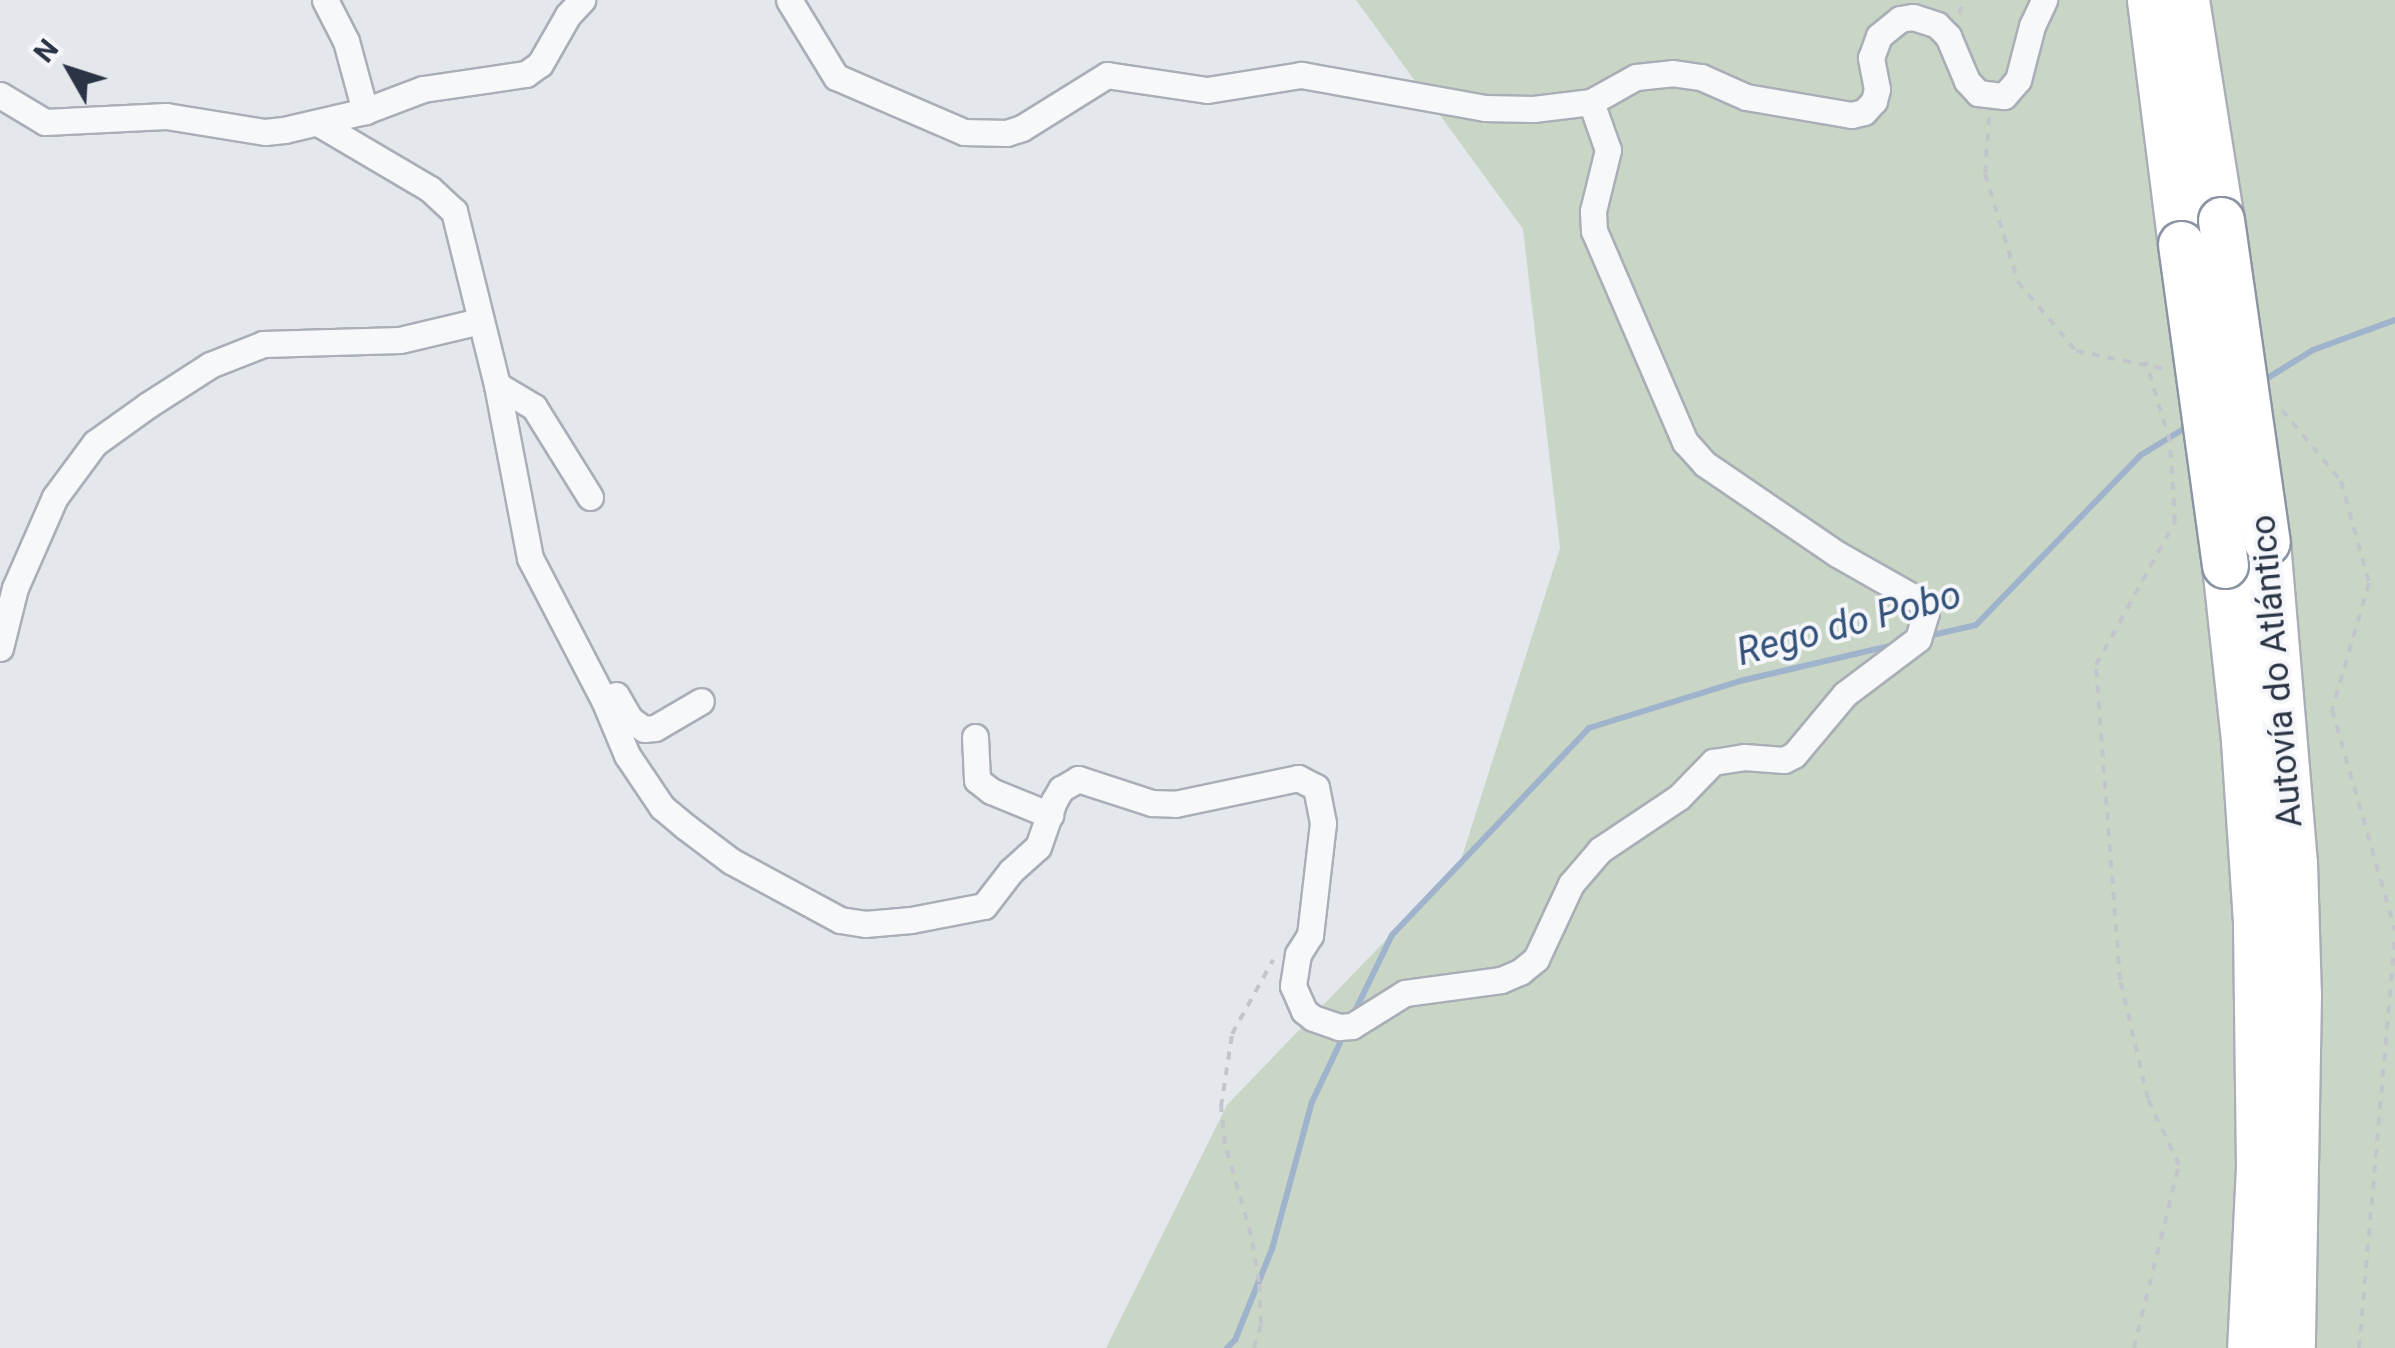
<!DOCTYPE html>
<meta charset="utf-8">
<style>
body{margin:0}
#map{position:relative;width:2395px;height:1348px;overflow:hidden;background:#e4e7ec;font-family:Roboto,sans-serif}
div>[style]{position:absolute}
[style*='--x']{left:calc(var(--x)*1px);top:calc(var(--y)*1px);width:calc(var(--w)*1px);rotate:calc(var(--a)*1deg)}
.green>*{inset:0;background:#c9d6c5}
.stream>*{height:6px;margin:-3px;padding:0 3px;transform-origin:3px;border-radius:3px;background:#9fb4cc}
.path>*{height:4px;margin-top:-2px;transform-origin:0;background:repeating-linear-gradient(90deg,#c2c5cb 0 8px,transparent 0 16px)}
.roads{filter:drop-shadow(2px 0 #a9aeb7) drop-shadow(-2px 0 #a9aeb7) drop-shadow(0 2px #a9aeb7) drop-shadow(0 -2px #a9aeb7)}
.minor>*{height:25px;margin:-12.5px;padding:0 12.5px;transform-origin:12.5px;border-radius:12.5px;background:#f7f8fa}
.motorway>*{height:45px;margin:-22.5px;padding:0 22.5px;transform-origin:22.5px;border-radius:22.5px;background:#fff}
.bridges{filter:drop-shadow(2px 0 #8b94a3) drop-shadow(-2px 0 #8b94a3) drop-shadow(0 2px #8b94a3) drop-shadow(0 -2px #8b94a3)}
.motorway-bridge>*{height:45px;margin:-22.5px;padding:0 22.5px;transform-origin:22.5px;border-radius:22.5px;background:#fff}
span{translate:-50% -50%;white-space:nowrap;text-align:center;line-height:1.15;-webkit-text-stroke:8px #f4f6f9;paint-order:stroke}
.street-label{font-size:35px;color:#2b3445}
.water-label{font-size:38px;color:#34527a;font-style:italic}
.north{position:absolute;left:20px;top:20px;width:100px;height:100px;-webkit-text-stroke:8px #f4f6f9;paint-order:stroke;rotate:309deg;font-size:28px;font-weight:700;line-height:40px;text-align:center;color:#2b3445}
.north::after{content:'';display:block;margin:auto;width:35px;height:45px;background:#2b3445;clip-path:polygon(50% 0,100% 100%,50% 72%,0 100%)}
</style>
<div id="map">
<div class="green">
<i style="clip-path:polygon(1356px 0,2395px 0,2395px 1348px,1106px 1348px,1227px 1105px,1460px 863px,1560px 548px,1523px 229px)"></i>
</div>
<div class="stream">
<i style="--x:2261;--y:382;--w:61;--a:-31.6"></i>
<i style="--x:2313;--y:350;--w:87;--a:-20.1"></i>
<i style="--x:1924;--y:637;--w:53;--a:-13"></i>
<i style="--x:1976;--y:625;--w:237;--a:-45.9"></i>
<i style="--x:2141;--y:455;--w:57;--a:-31.5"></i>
<i style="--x:1356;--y:1009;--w:82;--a:-64.1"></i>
<i style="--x:1392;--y:935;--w:286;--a:-46.4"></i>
<i style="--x:1589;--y:728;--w:158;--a:-17.3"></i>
<i style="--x:1740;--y:681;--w:157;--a:-13.2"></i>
<i style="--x:1227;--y:1348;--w:11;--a:-45"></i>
<i style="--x:1235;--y:1340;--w:98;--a:-67.9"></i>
<i style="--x:1272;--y:1249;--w:152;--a:-74.8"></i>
<i style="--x:1312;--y:1102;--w:65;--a:-64.6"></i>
</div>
<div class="path">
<i style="--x:1959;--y:14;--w:15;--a:-70"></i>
<i style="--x:1989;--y:117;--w:57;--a:94"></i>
<i style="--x:1985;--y:174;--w:113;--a:73"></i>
<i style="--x:2018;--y:282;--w:90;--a:50"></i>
<i style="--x:2076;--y:351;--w:91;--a:11.4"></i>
<i style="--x:2282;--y:410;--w:92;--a:50.3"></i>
<i style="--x:2341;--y:481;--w:106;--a:74.6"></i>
<i style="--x:2369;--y:583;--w:132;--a:106.2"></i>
<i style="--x:2332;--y:710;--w:229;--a:74"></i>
<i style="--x:1254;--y:1348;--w:25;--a:-74"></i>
<i style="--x:1261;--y:1324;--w:42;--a:-92.7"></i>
<i style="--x:1259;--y:1282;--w:48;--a:-99.7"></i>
<i style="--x:1251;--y:1235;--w:95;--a:-105.9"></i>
<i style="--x:1225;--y:1144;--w:37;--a:-96"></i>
<i style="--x:1221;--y:1107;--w:74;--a:-81.4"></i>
<i style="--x:1232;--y:1034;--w:85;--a:-61"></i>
<i style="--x:2134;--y:1348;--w:188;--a:-76.2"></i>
<i style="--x:2179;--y:1165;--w:73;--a:-115.2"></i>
<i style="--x:2148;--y:1099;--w:122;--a:-103.2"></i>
<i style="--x:2120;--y:980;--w:316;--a:-94.4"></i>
<i style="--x:2096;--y:665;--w:163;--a:-61.1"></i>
<i style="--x:2175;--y:522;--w:80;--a:-93.6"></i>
<i style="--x:2170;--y:442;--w:84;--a:-106.7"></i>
<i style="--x:2359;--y:1348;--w:412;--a:-85"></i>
</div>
<div class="roads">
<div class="minor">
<i style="--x:325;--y:0;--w:46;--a:62.9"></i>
<i style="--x:346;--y:41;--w:73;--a:74.8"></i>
<i style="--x:0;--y:95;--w:52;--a:31"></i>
<i style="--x:45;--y:122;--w:121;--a:-2.8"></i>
<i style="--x:166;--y:116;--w:100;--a:9.2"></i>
<i style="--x:265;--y:132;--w:19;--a:-6"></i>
<i style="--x:284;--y:130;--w:83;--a:-13.2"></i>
<i style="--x:365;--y:111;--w:62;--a:-20.8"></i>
<i style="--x:423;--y:89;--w:104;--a:-8.3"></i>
<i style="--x:526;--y:74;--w:17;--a:-36"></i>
<i style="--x:540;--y:64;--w:56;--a:-60.3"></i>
<i style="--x:568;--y:15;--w:21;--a:-47"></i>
<i style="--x:1591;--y:102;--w:51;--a:-29.1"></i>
<i style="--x:1636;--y:77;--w:36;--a:-6"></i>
<i style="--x:1672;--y:73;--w:29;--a:8"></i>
<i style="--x:1701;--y:77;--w:49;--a:24"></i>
<i style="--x:1746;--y:97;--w:107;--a:9.7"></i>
<i style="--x:1851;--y:115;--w:13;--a:-13"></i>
<i style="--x:1864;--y:112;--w:15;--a:-48"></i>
<i style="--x:1874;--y:101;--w:12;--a:-76"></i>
<i style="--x:1877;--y:89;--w:32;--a:-101"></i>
<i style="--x:1871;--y:58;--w:23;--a:-70"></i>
<i style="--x:1879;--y:36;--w:27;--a:-39"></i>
<i style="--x:1900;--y:19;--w:13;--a:-9"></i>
<i style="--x:1913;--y:17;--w:25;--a:18"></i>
<i style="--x:1937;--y:25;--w:16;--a:45"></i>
<i style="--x:1948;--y:36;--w:49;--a:67.1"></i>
<i style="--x:1967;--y:81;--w:16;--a:47"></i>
<i style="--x:1978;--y:93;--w:26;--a:7"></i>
<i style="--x:2004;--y:96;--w:21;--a:-49"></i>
<i style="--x:2018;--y:80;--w:56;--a:-75.5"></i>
<i style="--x:2032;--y:26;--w:29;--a:-65"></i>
<i style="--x:318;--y:123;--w:130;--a:30.5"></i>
<i style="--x:430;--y:189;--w:33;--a:43"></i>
<i style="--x:454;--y:211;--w:179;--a:76.1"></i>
<i style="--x:497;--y:385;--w:176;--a:79.2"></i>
<i style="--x:530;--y:558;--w:160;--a:62.5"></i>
<i style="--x:604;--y:700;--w:60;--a:67.3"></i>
<i style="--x:627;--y:755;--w:63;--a:56.1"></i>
<i style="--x:662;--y:807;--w:31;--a:40"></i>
<i style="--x:686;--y:827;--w:56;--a:37.1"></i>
<i style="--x:731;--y:861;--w:124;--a:28.4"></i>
<i style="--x:840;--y:920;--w:25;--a:9"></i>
<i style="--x:865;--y:924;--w:46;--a:-5"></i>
<i style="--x:911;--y:920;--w:74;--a:-10.9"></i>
<i style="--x:984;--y:906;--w:44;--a:-52.4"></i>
<i style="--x:1011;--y:871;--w:36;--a:-42"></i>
<i style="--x:1038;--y:847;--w:49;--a:-70.8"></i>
<i style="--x:1054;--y:801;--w:14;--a:-60"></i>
<i style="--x:1061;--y:789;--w:20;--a:-30"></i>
<i style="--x:1078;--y:779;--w:78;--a:18"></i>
<i style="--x:1152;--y:803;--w:23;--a:2"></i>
<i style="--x:1175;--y:804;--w:126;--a:-11.9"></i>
<i style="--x:1298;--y:778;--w:20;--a:27"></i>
<i style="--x:1316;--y:787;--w:37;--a:79"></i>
<i style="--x:1323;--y:823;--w:113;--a:96.6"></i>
<i style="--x:1310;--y:935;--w:22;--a:122"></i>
<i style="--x:1298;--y:954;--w:32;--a:99"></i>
<i style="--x:1293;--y:986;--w:27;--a:66"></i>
<i style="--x:1304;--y:1011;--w:11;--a:38"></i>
<i style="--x:1313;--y:1018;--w:28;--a:19"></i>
<i style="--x:1339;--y:1027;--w:13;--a:-4"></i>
<i style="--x:1352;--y:1026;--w:62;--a:-31.9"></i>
<i style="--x:1405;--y:993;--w:97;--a:-7.7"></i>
<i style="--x:1501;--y:980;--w:21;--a:-23"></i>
<i style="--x:1520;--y:972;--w:21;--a:-39"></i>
<i style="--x:1536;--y:959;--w:83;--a:-65"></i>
<i style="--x:1571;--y:884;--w:45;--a:-49.5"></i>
<i style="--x:1600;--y:850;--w:95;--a:-33.9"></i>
<i style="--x:1679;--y:797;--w:49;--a:-45.8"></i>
<i style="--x:1713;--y:762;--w:31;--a:-9"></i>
<i style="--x:1744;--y:757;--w:40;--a:4.3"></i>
<i style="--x:1784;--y:760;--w:11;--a:-27"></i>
<i style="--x:1794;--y:755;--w:80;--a:-50.1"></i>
<i style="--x:1845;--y:694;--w:91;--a:-37"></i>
<i style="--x:1918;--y:639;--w:27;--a:-73"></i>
<i style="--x:1926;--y:613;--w:13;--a:-117"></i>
<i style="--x:1920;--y:601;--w:95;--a:-150.5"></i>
<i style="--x:1837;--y:554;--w:160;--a:-145.7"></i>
<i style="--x:1705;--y:464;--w:30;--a:-132"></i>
<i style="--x:1685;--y:442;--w:230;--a:-113.3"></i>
<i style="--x:1594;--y:231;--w:20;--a:-93"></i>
<i style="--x:1593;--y:211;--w:63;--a:-76.2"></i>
<i style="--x:1608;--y:150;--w:51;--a:-109.5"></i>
<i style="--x:1591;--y:102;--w:58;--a:173.1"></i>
<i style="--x:1533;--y:109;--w:48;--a:-178.8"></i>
<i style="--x:1485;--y:108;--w:187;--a:-169.8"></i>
<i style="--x:1301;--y:75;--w:95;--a:170.9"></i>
<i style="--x:1207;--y:90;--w:101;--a:-171.5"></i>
<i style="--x:1107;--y:75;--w:100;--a:148.1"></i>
<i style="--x:1022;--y:128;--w:16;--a:162"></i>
<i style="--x:1007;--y:133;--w:43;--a:-178.7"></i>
<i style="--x:964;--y:132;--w:139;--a:-156.7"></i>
<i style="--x:836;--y:77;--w:90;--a:-121.4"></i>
<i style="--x:497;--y:385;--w:43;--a:30.7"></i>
<i style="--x:534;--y:407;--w:106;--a:58.1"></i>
<i style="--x:0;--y:648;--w:62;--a:-76"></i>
<i style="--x:15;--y:588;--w:99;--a:-66.3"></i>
<i style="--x:55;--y:497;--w:67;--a:-53.5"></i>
<i style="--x:95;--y:443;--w:65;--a:-35.6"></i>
<i style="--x:148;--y:405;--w:74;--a:-32.8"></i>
<i style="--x:210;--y:365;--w:57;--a:-21.6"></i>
<i style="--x:263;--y:344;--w:137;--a:-1.7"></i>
<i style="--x:400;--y:340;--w:82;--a:-13.4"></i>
<i style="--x:616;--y:695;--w:28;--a:60"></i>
<i style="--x:630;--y:719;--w:17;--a:36"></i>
<i style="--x:644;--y:729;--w:11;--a:-5"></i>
<i style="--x:655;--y:728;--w:53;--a:-30.4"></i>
<i style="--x:975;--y:737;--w:43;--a:87.3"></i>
<i style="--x:977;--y:780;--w:18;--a:38"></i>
<i style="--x:991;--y:791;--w:64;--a:22.1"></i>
</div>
<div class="motorway">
<i style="--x:2150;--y:0;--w:246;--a:82.8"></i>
<i style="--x:2186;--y:0;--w:223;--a:81"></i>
<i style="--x:2267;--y:542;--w:322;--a:85.2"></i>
<i style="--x:2294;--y:863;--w:131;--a:88.3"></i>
<i style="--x:2298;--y:994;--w:354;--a:91"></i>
<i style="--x:2225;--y:565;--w:177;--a:83.8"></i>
<i style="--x:2244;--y:741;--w:182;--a:86.2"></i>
<i style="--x:2256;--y:923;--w:244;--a:89.3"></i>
<i style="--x:2259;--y:1167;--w:181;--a:92.8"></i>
</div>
</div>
<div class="bridges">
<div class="motorway-bridge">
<i style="--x:2221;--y:220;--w:325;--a:81.9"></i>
<i style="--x:2181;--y:244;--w:324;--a:82.2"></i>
</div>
</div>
<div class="street-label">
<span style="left:2277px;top:671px;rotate:-95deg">Autovía do Atlántico</span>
</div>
<div class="water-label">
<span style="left:1849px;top:624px;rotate:-15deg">Rego do Pobo</span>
</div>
<div class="north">N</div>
</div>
